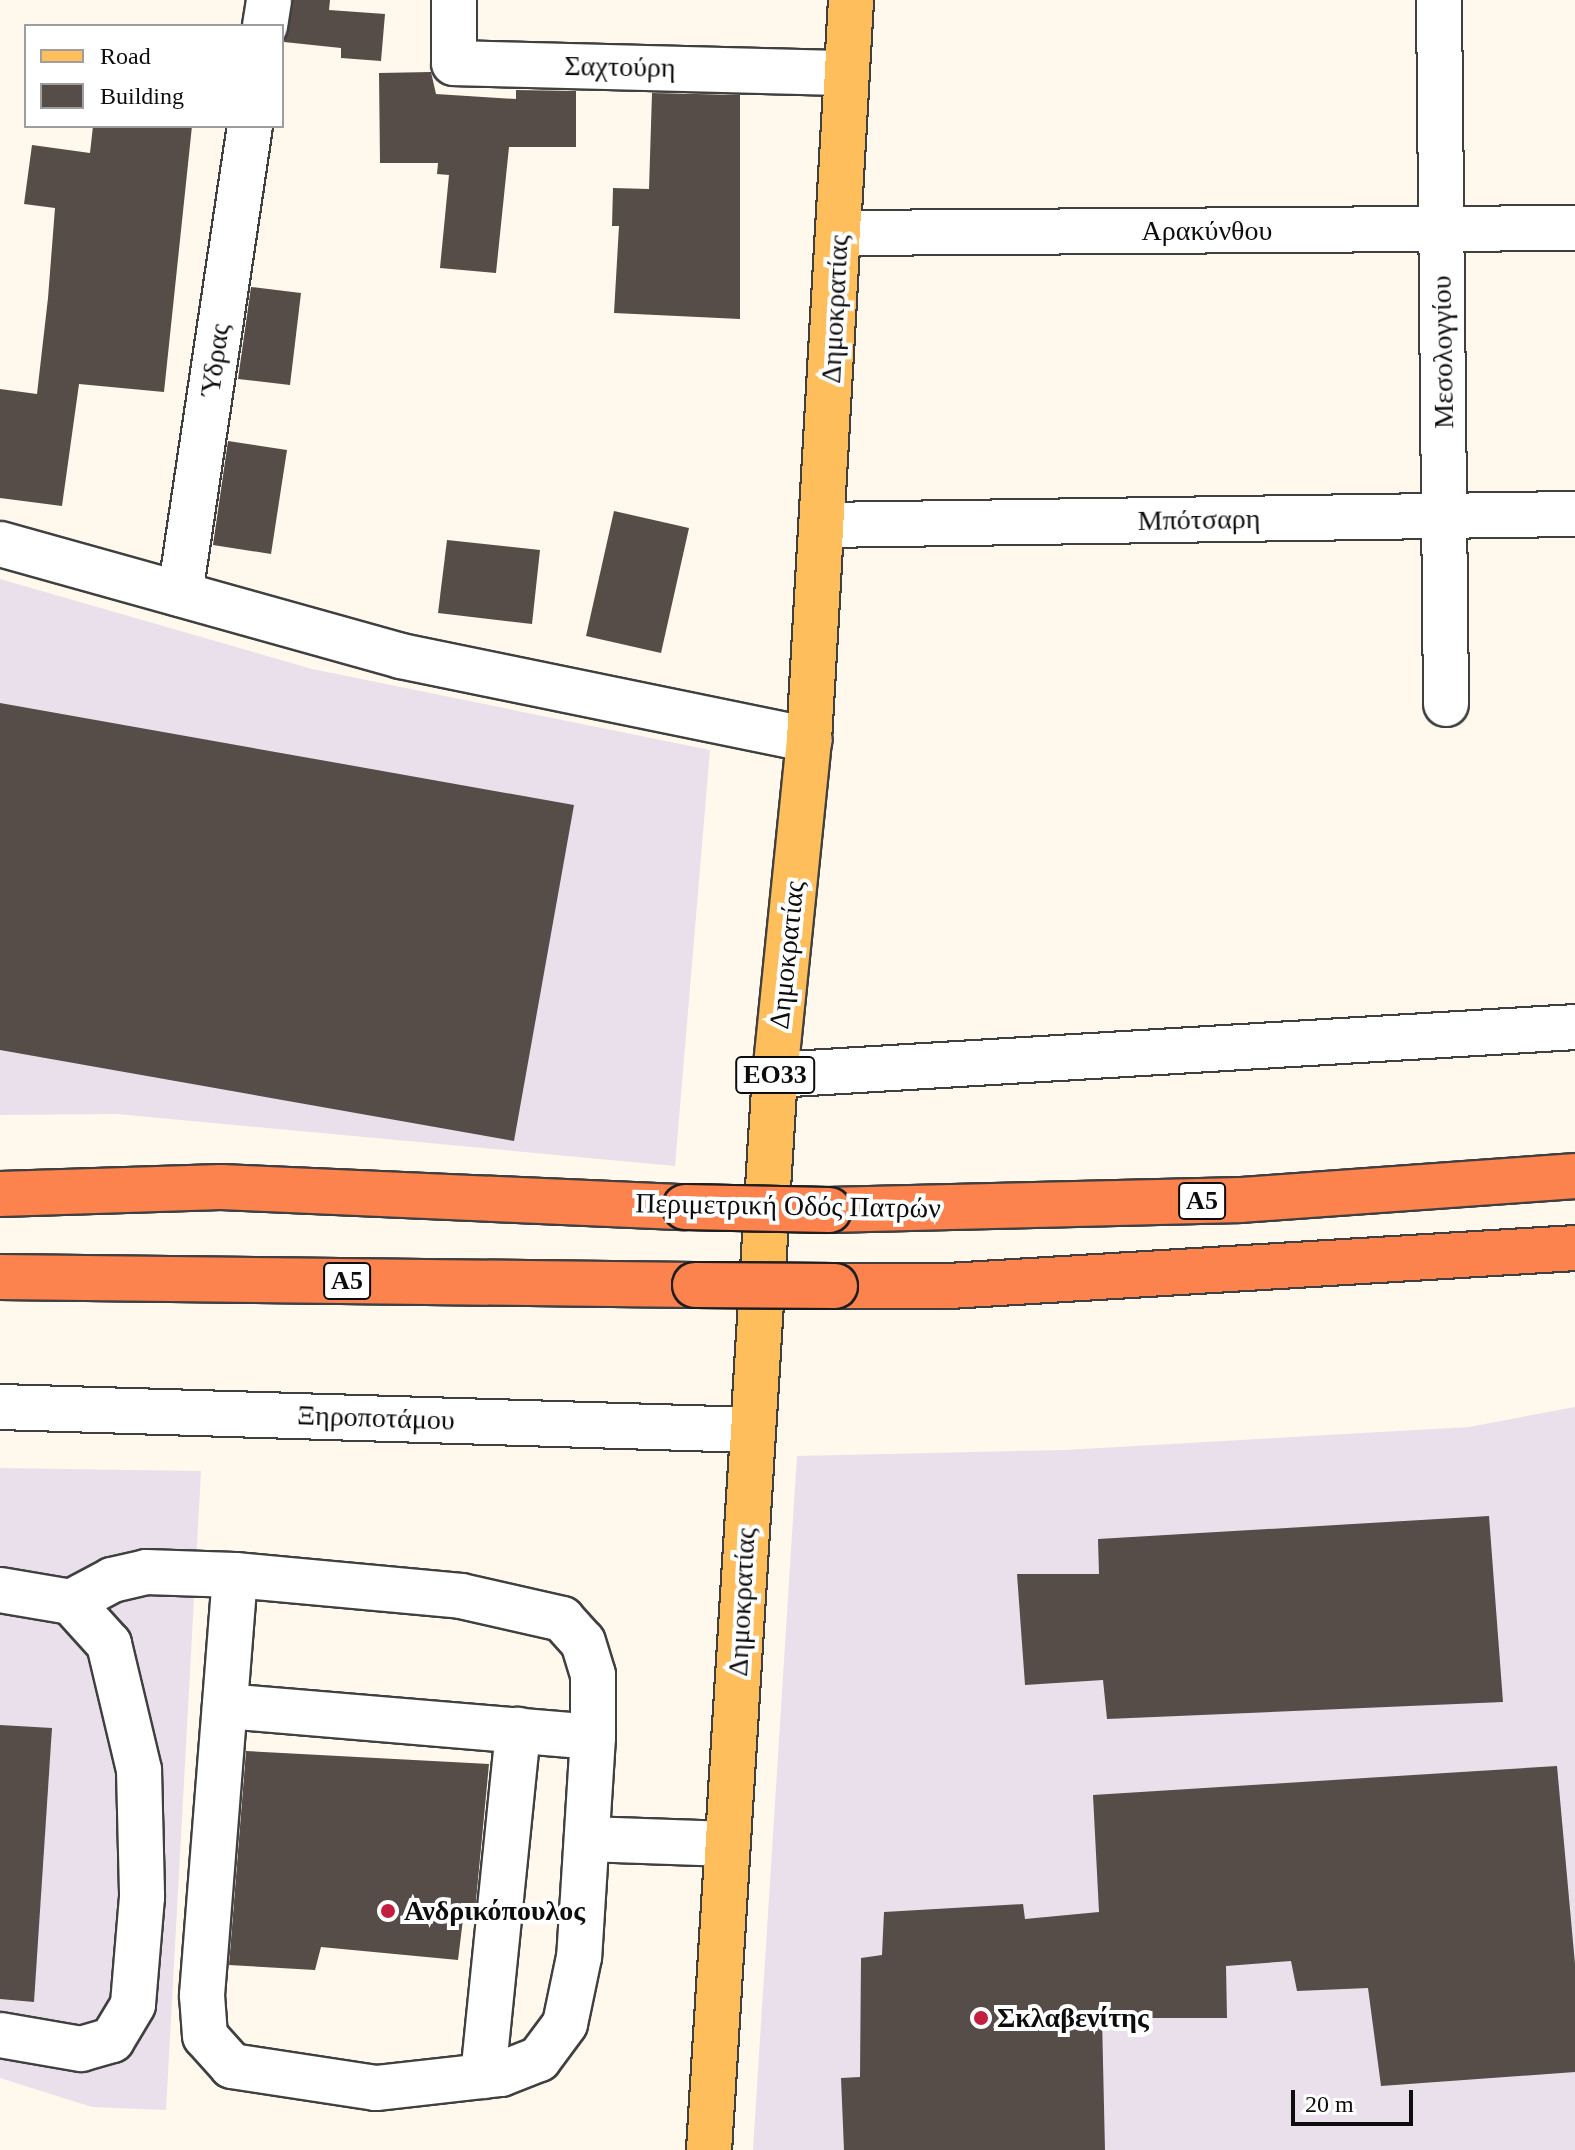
<!DOCTYPE html>
<meta charset="utf-8">
<style>
body{margin:0}
#map{position:relative;width:1575px;height:2150px;overflow:hidden;background:#fff8ec;font-family:"Times New Roman",serif}
div>[style]{position:absolute}
[style*='--x']{left:calc(var(--x)*1px);top:calc(var(--y)*1px);width:calc(var(--w)*1px);rotate:calc(var(--a)*1deg)}
.industrial>*{inset:0;background:#e9e0ec}
.building>*{inset:0;background:#564c48}
.roads{filter:drop-shadow(2px 0 #404040) drop-shadow(-2px 0 #404040) drop-shadow(0 2px #404040) drop-shadow(0 -2px #404040)}
.minor>*{height:44px;margin:-22px;padding:0 22px;transform-origin:22px;border-radius:22px;background:#fff}
.major>*{height:44px;margin:-22px;padding:0 22px;transform-origin:22px;border-radius:22px;background:#ffbe5c}
.highway>*{height:44px;margin:-22px;padding:0 22px;transform-origin:22px;border-radius:22px;background:#fc824e}
.bridges{filter:drop-shadow(2px 0 #1e1e1e) drop-shadow(-2px 0 #1e1e1e) drop-shadow(0 2px #1e1e1e) drop-shadow(0 -2px #1e1e1e)}
.highway-bridge>*{height:44px;margin:-22px;padding:0 22px;transform-origin:22px;border-radius:22px;background:#fc824e}
.dots>*{width:22px;height:22px;translate:-50% -50%;box-sizing:border-box;border:4px solid #fff;border-radius:50%}
span{translate:-50% -50%;white-space:nowrap;text-align:center;line-height:1.15;-webkit-text-stroke:8px #fff;paint-order:stroke}
.shield-label span{padding:2px 6px;background:#fff;border:2px solid;border-radius:6px;-webkit-text-stroke-width:0}
.shield-label{font-size:26px;color:#0d0d0d;font-weight:700}
.street-label{font-size:28px;color:#0d0d0d}
.poi-label{font-size:28px;color:#0d0d0d;font-weight:700}
.left{translate:0 -50%;text-align:left}
.legend{position:absolute;left:24px;top:24px;width:260px;height:104px;box-sizing:border-box;background:#fff;border:2px solid #9e9e9e;margin:0;padding:10px 14px;list-style:none;font-size:24px;color:#0d0d0d}
.legend li{display:flex;align-items:center;gap:16px;height:40px}
.legend b{width:40px;border:2px solid #9e9e9e}
.scale{position:absolute;left:1291px;top:2090px;width:122px;height:36px;box-sizing:border-box;border:4px solid #0d0d0d;border-top:0;padding-left:10px;font-size:24px;line-height:28px;white-space:nowrap;color:#0d0d0d;-webkit-text-stroke:6px #fff;paint-order:stroke}
</style>
<div id="map">
<div class="industrial">
<i style="clip-path:polygon(0 579px,312px 669px,710px 750px,675px 1166px,117px 1114px,0 1115px)"></i>
<i style="clip-path:polygon(1575px 1407px,1575px 2150px,753px 2150px,797px 1456px,1065px 1450px,1469px 1427px)"></i>
<i style="clip-path:polygon(0 1468px,201px 1471px,166px 2110px,92px 2107px,0 2078px)"></i>
</div>
<div class="building">
<i style="clip-path:polygon(293px 0,330px 0,329px 10px,385px 14px,381px 61px,341px 58px,341px 48px,284px 42px)"></i>
<i style="clip-path:polygon(431px 72px,436px 94px,516px 99px,516px 90px,576px 91px,576px 147px,509px 147px,496px 273px,440px 268px,449px 175px,437px 174px,438px 163px,380px 163px,379px 73px)"></i>
<i style="clip-path:polygon(652px 93px,740px 95px,740px 319px,614px 313px,619px 226px,612px 226px,613px 188px,649px 189px)"></i>
<i style="clip-path:polygon(93px 126px,192px 126px,164px 392px,79px 384px,62px 506px,0 498px,0 389px,37px 394px,48px 298px,55px 208px,24px 204px,32px 145px,90px 153px)"></i>
<i style="clip-path:polygon(251px 287px,301px 293px,290px 385px,238px 379px)"></i>
<i style="clip-path:polygon(228px 441px,287px 450px,271px 554px,213px 545px)"></i>
<i style="clip-path:polygon(614px 511px,689px 528px,661px 653px,586px 636px)"></i>
<i style="clip-path:polygon(447px 540px,540px 550px,532px 624px,438px 613px)"></i>
<i style="clip-path:polygon(0 703px,574px 805px,514px 1141px,0 1050px)"></i>
<i style="clip-path:polygon(1489px 1516px,1503px 1702px,1107px 1719px,1103px 1680px,1025px 1685px,1017px 1574px,1099px 1574px,1098px 1539px)"></i>
<i style="clip-path:polygon(0 1725px,52px 1728px,34px 2002px,0 1999px)"></i>
<i style="clip-path:polygon(246px 1751px,489px 1764px,475px 1911px,464px 1911px,458px 1960px,321px 1947px,315px 1970px,229px 1965px)"></i>
<i style="clip-path:polygon(1557px 1766px,1575px 1964px,1575px 2072px,1381px 2086px,1368px 1988px,1297px 1991px,1291px 1961px,1226px 1966px,1227px 2018px,1102px 2018px,1105px 2150px,844px 2150px,841px 2078px,860px 2077px,861px 1958px,882px 1955px,884px 1912px,1023px 1904px,1025px 1919px,1099px 1912px,1093px 1795px)"></i>
</div>
<div class="roads">
<div class="minor">
<i style="--x:454;--y:0;--w:63;--a:90"></i>
<i style="--x:454;--y:63;--w:393;--a:1.5"></i>
<i style="--x:1439;--y:0;--w:704;--a:89.43"></i>
<i style="--x:265;--y:26;--w:26;--a:-81"></i>
<i style="--x:840;--y:233;--w:735;--a:-0.39"></i>
<i style="--x:822;--y:525;--w:753;--a:-0.84"></i>
<i style="--x:0;--y:544;--w:416;--a:15.6"></i>
<i style="--x:401;--y:656;--w:417;--a:11.6"></i>
<i style="--x:180;--y:594;--w:473;--a:-81.5"></i>
<i style="--x:775;--y:1075;--w:801;--a:-3.43"></i>
<i style="--x:0;--y:1407;--w:752;--a:1.75"></i>
<i style="--x:0;--y:1590;--w:72;--a:9.6"></i>
<i style="--x:71;--y:1602;--w:57;--a:47.9"></i>
<i style="--x:109;--y:1644;--w:130;--a:76.6"></i>
<i style="--x:139;--y:1770;--w:127;--a:88.6"></i>
<i style="--x:142;--y:1897;--w:108;--a:94.8"></i>
<i style="--x:133;--y:2005;--w:41;--a:121"></i>
<i style="--x:112;--y:2040;--w:32;--a:164"></i>
<i style="--x:81;--y:2049;--w:82;--a:-170.2"></i>
<i style="--x:71;--y:1602;--w:47;--a:-28.2"></i>
<i style="--x:112;--y:1580;--w:35;--a:-13"></i>
<i style="--x:146;--y:1572;--w:89;--a:1.9"></i>
<i style="--x:235;--y:1575;--w:227;--a:5.3"></i>
<i style="--x:461;--y:1596;--w:104;--a:12.8"></i>
<i style="--x:562;--y:1619;--w:31;--a:48"></i>
<i style="--x:583;--y:1642;--w:34;--a:73"></i>
<i style="--x:593;--y:1675;--w:62;--a:90"></i>
<i style="--x:593;--y:1737;--w:220;--a:93.6"></i>
<i style="--x:579;--y:1957;--w:68;--a:101.8"></i>
<i style="--x:565;--y:2024;--w:44;--a:126.6"></i>
<i style="--x:539;--y:2059;--w:41;--a:158.5"></i>
<i style="--x:501;--y:2074;--w:126;--a:173.6"></i>
<i style="--x:376;--y:2088;--w:146;--a:-171.3"></i>
<i style="--x:232;--y:2066;--w:40;--a:-132"></i>
<i style="--x:205;--y:2036;--w:41;--a:-94.2"></i>
<i style="--x:202;--y:1995;--w:421;--a:-85.5"></i>
<i style="--x:225;--y:1706;--w:369;--a:4.8"></i>
<i style="--x:587;--y:1839;--w:141;--a:2"></i>
<i style="--x:483;--y:2076;--w:348;--a:-84.2"></i>
</div>
<div class="major">
<i style="--x:709;--y:2150;--w:1077;--a:-86.49"></i>
<i style="--x:775;--y:1075;--w:337;--a:-84.2"></i>
<i style="--x:809;--y:740;--w:741;--a:-86.75"></i>
</div>
<div class="highway">
<i style="--x:0;--y:1194;--w:221;--a:-1.8"></i>
<i style="--x:221;--y:1187;--w:464;--a:2.5"></i>
<i style="--x:829;--y:1210;--w:411;--a:-1.4"></i>
<i style="--x:1240;--y:1200;--w:336;--a:-4.1"></i>
<i style="--x:0;--y:1277;--w:695;--a:0.66"></i>
<i style="--x:835;--y:1286;--w:114;--a:0"></i>
<i style="--x:949;--y:1286;--w:627;--a:-3.47"></i>
</div>
</div>
<div class="bridges">
<div class="highway-bridge">
<i style="--x:685;--y:1207;--w:144;--a:1.2"></i>
<i style="--x:695;--y:1285;--w:140;--a:0.4"></i>
</div>
</div>
<div class="dots">
<i style="left:388px;top:1911px;background:#c41e3f"></i>
<i style="left:981px;top:2018px;background:#c41e3f"></i>
</div>
<div class="shield-label">
<span style="left:775px;top:1075px">ΕΟ33</span>
<span style="left:1202px;top:1201px">Α5</span>
<span style="left:347px;top:1281px">Α5</span>
</div>
<div class="street-label">
<span style="left:620px;top:67px;rotate:1deg">Σαχτούρη</span>
<span style="left:1207px;top:231px">Αρακύνθου</span>
<span style="left:835px;top:309px;rotate:-87deg">Δημοκρατίας</span>
<span style="left:1443px;top:352px;rotate:-91deg">Μεσολογγίου</span>
<span style="left:215px;top:360px;rotate:-82deg">Ύδρας</span>
<span style="left:1199px;top:520px;rotate:-1deg">Μπότσαρη</span>
<span style="left:787px;top:955px;rotate:-84deg">Δημοκρατίας</span>
<span style="left:788px;top:1206px;rotate:1deg">Περιμετρική Οδός Πατρών</span>
<span style="left:376px;top:1418px;rotate:2deg">Ξηροποτάμου</span>
<span style="left:742px;top:1602px;rotate:-87deg">Δημοκρατίας</span>
</div>
<div class="poi-label">
<span class="left" style="left:404px;top:1911px">Ανδρικόπουλος</span>
<span class="left" style="left:997px;top:2018px">Σκλαβενίτης</span>
</div>
<ul class="legend">
<li><b style="height:10px;background:#ffbe5c"></b>Road</li>
<li><b style="height:22px;background:#564c48"></b>Building</li>
</ul>
<div class="scale">20 m</div>
</div>
